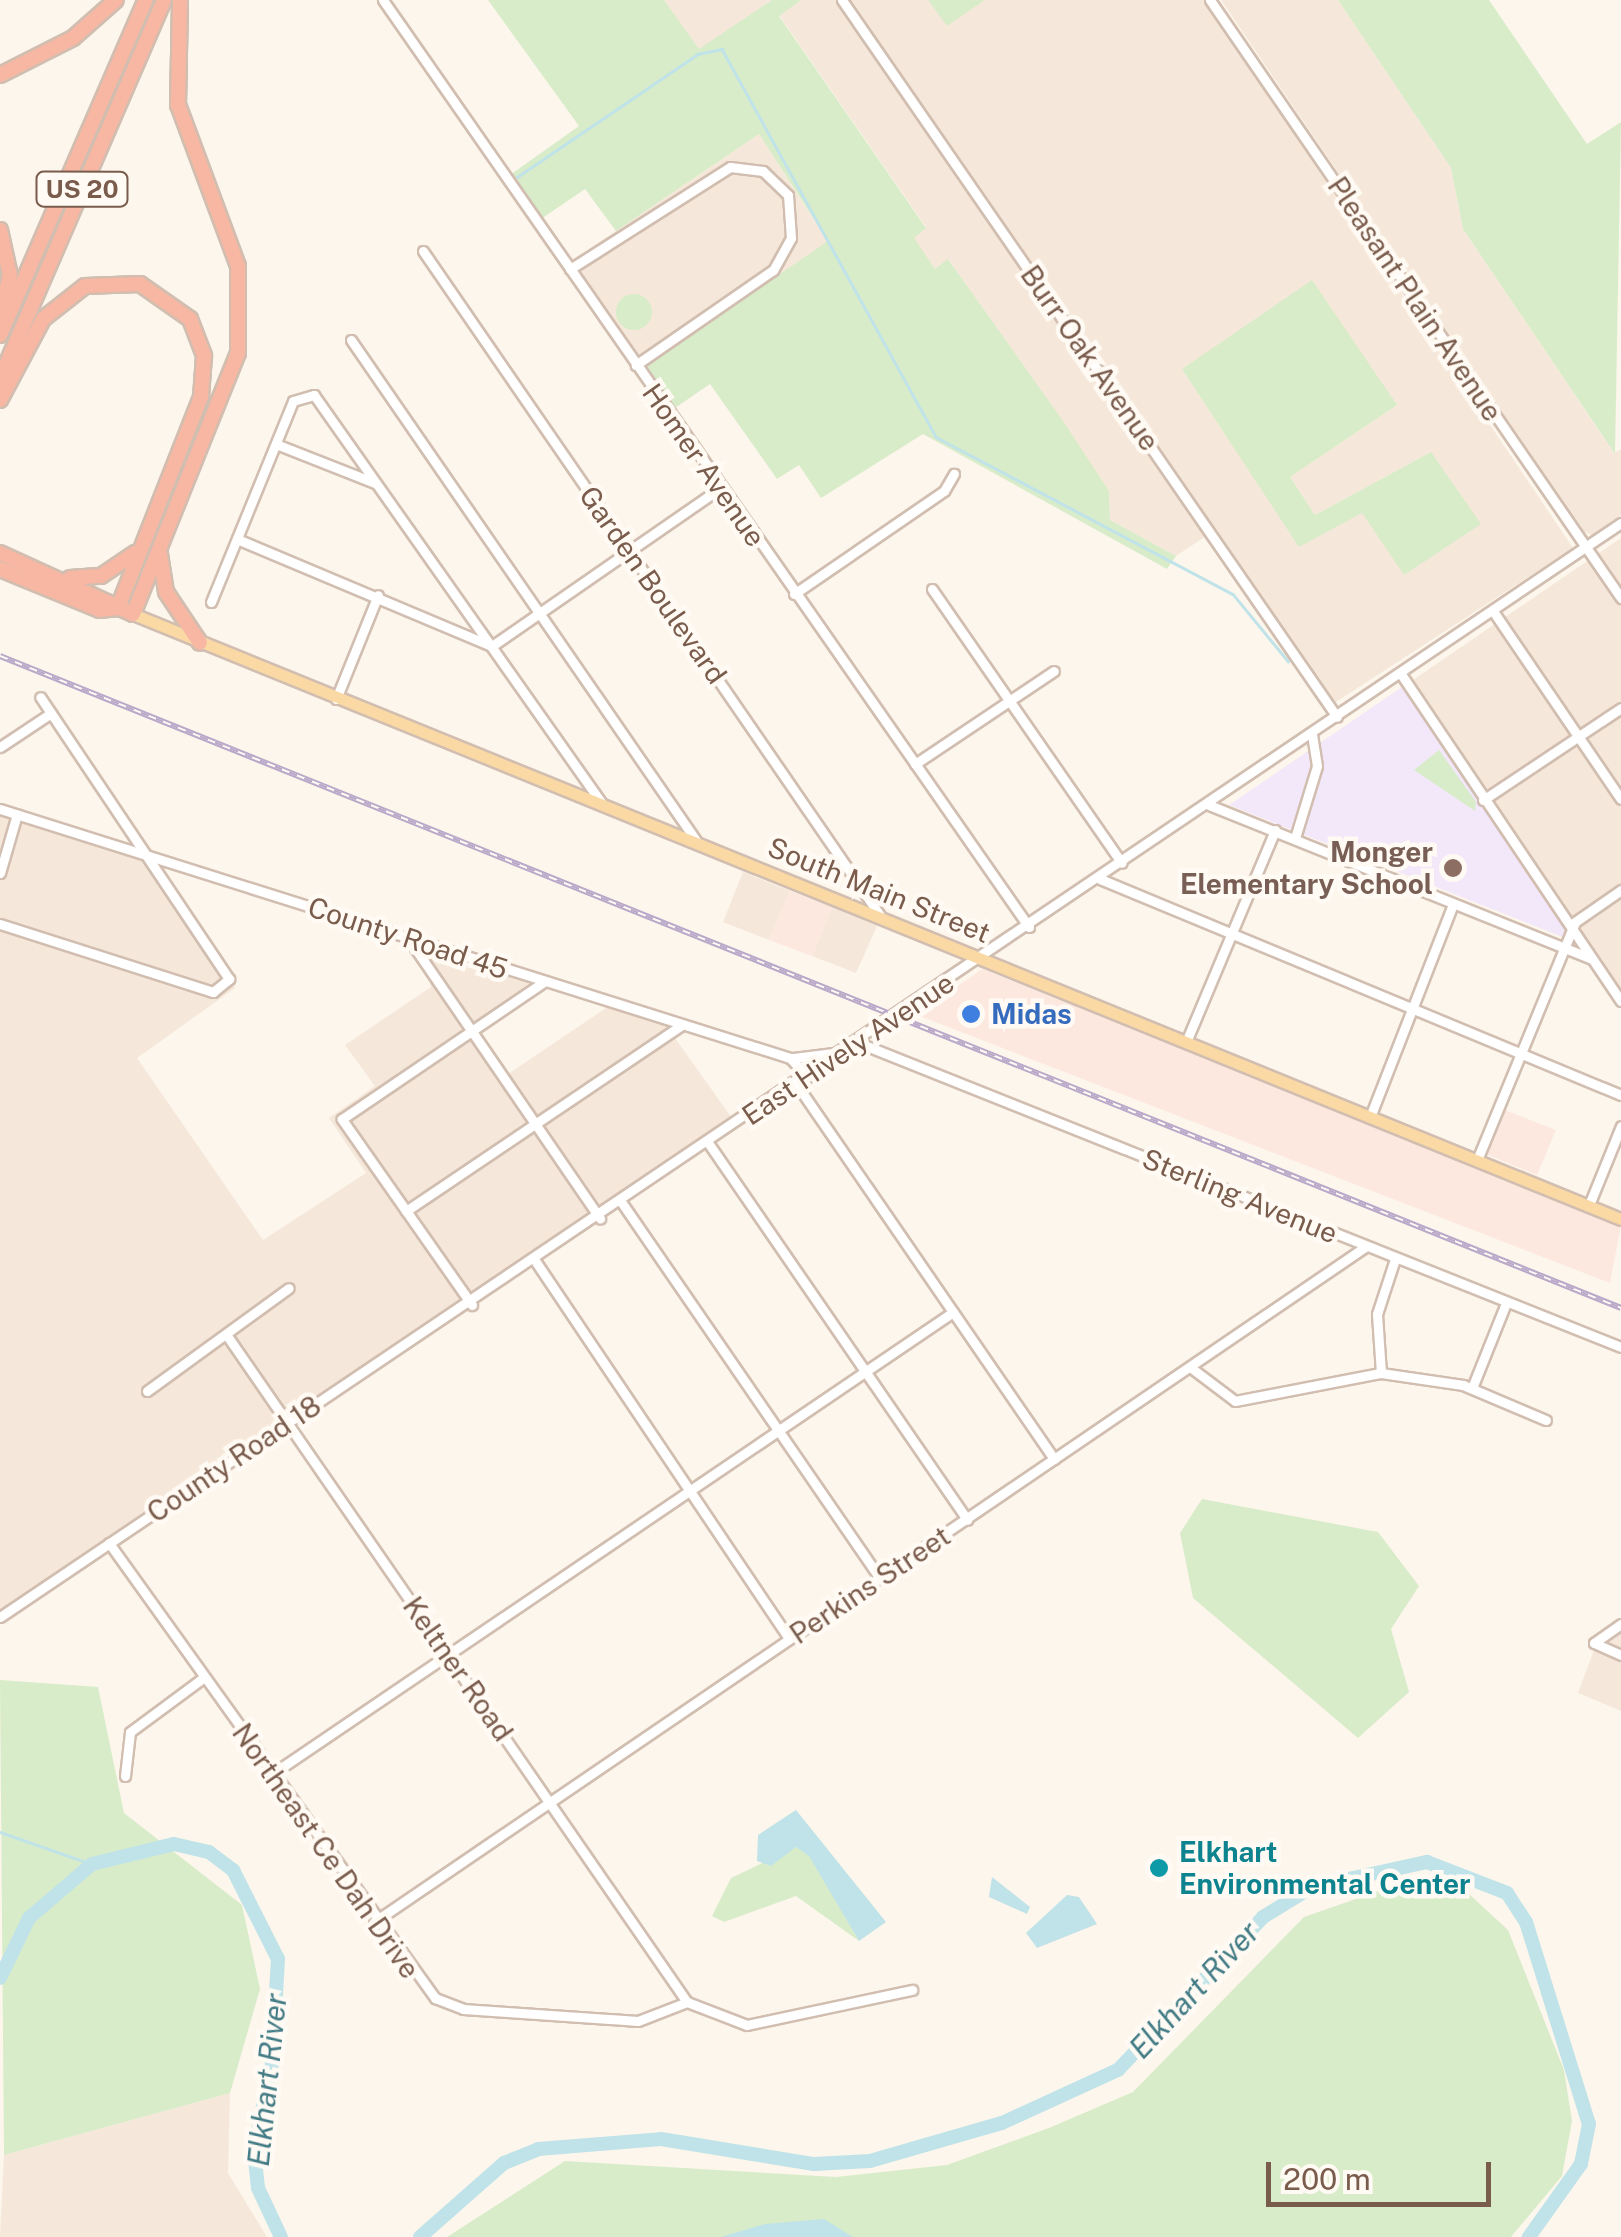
<!DOCTYPE html>
<style>
body{margin:0}
#map{position:relative;width:1621px;height:2237px;overflow:hidden;background:#fdf6ec;font-family:"Public Sans",sans-serif}
div>[style]{position:absolute}
[style*='--x']{left:calc(var(--x)*1px);top:calc(var(--y)*1px);width:calc(var(--w)*1px);rotate:calc(var(--a)*1deg)}
.residential>*{inset:0;background:#f5e8da}
.commercial>*{inset:0;background:#fde8e0}
.education>*{inset:0;background:#f3e8fa}
.green>*{inset:0;background:#d8ecc9}
.round{border-radius:50%}
.water>*{inset:0;background:#bfe3e8}
.stream>*{height:2.5px;margin:-1.25px;padding:0 1.25px;transform-origin:1.25px;border-radius:1.25px;background:#bfe3e8}
.river>*{height:14px;margin:-7px;padding:0 7px;transform-origin:7px;border-radius:7px;background:#bfe3e8}
.roads{filter:drop-shadow(2px 0 #d1beb0) drop-shadow(-2px 0 #d1beb0) drop-shadow(0 2px #d1beb0) drop-shadow(0 -2px #d1beb0)}
.minor>*{height:9px;margin:-4.5px;padding:0 4.5px;transform-origin:4.5px;border-radius:4.5px;background:#fff}
.major>*{height:11px;margin:-5.5px;padding:0 5.5px;transform-origin:5.5px;border-radius:5.5px;background:#fbd9a5}
.highway>*{height:14px;margin:-7px;padding:0 7px;transform-origin:7px;border-radius:7px;background:#f7b7a3}
.rail>*{height:6px;margin-top:-3px;transform-origin:0;background:repeating-linear-gradient(90deg,#fffaf3 0 8px,#b9a8c9 0 16px);box-sizing:border-box;border-block:2px solid #b9a8c9}
.dots>*{width:28px;height:28px;translate:-50% -50%;box-sizing:border-box;border:5px solid #fffaf3;border-radius:50%}
span{translate:-50% -50%;white-space:nowrap;text-align:center;line-height:1.15;-webkit-text-stroke:9px #fffaf3;paint-order:stroke}
.shield-label span{padding:2px 8px;background:#fffaf3;border:2px solid;border-radius:8px;-webkit-text-stroke-width:0}
.shield-label{font-size:25px;color:#7a5c4d;font-weight:700}
.street-label{font-size:28px;color:#7a5c4d}
.education-label{font-size:28px;color:#785e54;font-weight:700}
.right{translate:-100% -50%;text-align:right}
.shop-label{font-size:28px;color:#366cbe;font-weight:700}
.left{translate:0 -50%;text-align:left}
.culture-label{font-size:28px;color:#0d838f;font-weight:700}
.water-label{font-size:30px;color:#437c86;font-style:italic}
.scale{position:absolute;left:1266px;top:2162px;width:225px;height:45px;box-sizing:border-box;border:5px solid #7a5c4d;border-top:0;padding-left:12px;font-size:30px;line-height:35px;white-space:nowrap;color:#7a5c4d;-webkit-text-stroke:8px #fffaf3;paint-order:stroke}
</style>
<div id="map">
<div class="residential">
<i style="clip-path:polygon(664px 0,772px 0,699px 50px)"></i>
<i style="clip-path:polygon(evenodd,801px 0,928px 0,947px 25px,985px 0,1204px 0,1573px 548px,1333px 704px,1215px 530px,1176px 556px,1110px 520px,1109px 491px,949px 260px,935px 269px,913px 238px,926px 227px,779px 15px,801px 0,1182px 369px,1397px 405px,1290px 477px,1315px 515px,1431px 452px,1362px 512px,1299px 546px,1182px 369px)"></i>
<i style="clip-path:polygon(1221px 0,1338px 0,1451px 168px,1463px 229px,1614px 453px,1621px 449px,1621px 515px,1592px 535px,1581px 531px)"></i>
<i style="clip-path:polygon(759px 134px,828px 242px,643px 368px,570px 262px)"></i>
<i style="clip-path:polygon(1621px 538px,1621px 994px,1410px 682px)"></i>
<i style="clip-path:polygon(0 814px,150px 862px,235px 988px,137px 1058px,263px 1240px,366px 1173px,329px 1118px,375px 1086px,345px 1045px,431px 987px,423px 947px,530px 982px,471px 1040px,499px 1080px,609px 1006px,665px 1024px,734px 1121px,0 1612px)"></i>
<i style="clip-path:polygon(743px 872px,790px 891px,769px 940px,723px 922px)"></i>
<i style="clip-path:polygon(832px 907px,877px 926px,856px 973px,812px 956px)"></i>
<i style="clip-path:polygon(1621px 1630px,1621px 1711px,1578px 1693px,1594px 1650px)"></i>
<i style="clip-path:polygon(230px 2093px,228px 2173px,267px 2237px,0 2237px,4px 2155px)"></i>
</div>
<div class="commercial">
<i style="clip-path:polygon(790px 891px,832px 907px,812px 956px,769px 940px)"></i>
<i style="clip-path:polygon(982px 969px,1621px 1225px,1610px 1283px,917px 1015px)"></i>
<i style="clip-path:polygon(1505px 1110px,1556px 1130px,1537px 1175px,1486px 1154px)"></i>
</div>
<div class="education">
<i style="clip-path:polygon(1402px 687px,1566px 928px,1565px 938px,1229px 805px)"></i>
</div>
<div class="green">
<i style="clip-path:polygon(488px 0,664px 0,699px 49px,772px 0,801px 0,779px 16px,926px 228px,914px 238px,935px 269px,948px 259px,1063px 421px,1109px 491px,1110px 520px,1176px 556px,1167px 569px,923px 434px,821px 498px,799px 465px,777px 479px,710px 384px,675px 408px,646px 366px,828px 241px,759px 134px,616px 231px,585px 189px,541px 219px,510px 175px,579px 126px)"></i>
<i style="clip-path:polygon(928px 0,985px 0,947px 26px)"></i>
<i style="clip-path:polygon(1338px 0,1489px 0,1587px 144px,1621px 122px,1615px 454px,1463px 229px,1451px 168px)"></i>
<i style="clip-path:polygon(1312px 280px,1397px 405px,1290px 477px,1315px 515px,1431px 452px,1481px 524px,1404px 575px,1362px 513px,1299px 547px,1182px 369px)"></i>
<i class="round" style="left:616px;top:294px;width:36px;height:36px"></i>
<i style="clip-path:polygon(1439px 750px,1476px 802px,1475px 811px,1414px 770px)"></i>
<i style="clip-path:polygon(1202px 1499px,1378px 1532px,1419px 1586px,1391px 1629px,1409px 1692px,1358px 1738px,1193px 1598px,1180px 1533px)"></i>
<i style="clip-path:polygon(0 1680px,98px 1687px,124px 1813px,242px 1905px,260px 1989px,230px 2093px,4px 2155px)"></i>
<i style="clip-path:polygon(796px 1847px,810px 1856px,859px 1941px,796px 1896px,724px 1922px,712px 1916px,731px 1878px)"></i>
<i style="clip-path:polygon(1419px 1877px,1469px 1894px,1508px 1930px,1564px 2070px,1572px 2121px,1562px 2176px,1511px 2237px,447px 2237px,565px 2161px,836px 2177px,947px 2165px,1049px 2128px,1133px 2092px,1304px 1917px)"></i>
</div>
<div class="water">
<i style="clip-path:polygon(796px 1810px,886px 1922px,859px 1941px,809px 1856px,796px 1847px,771px 1866px,757px 1861px,758px 1835px)"></i>
<i style="clip-path:polygon(992px 1877px,1030px 1907px,1027px 1914px,989px 1897px)"></i>
<i style="clip-path:polygon(1067px 1895px,1079px 1897px,1097px 1924px,1037px 1948px,1026px 1933px)"></i>
<i style="clip-path:polygon(824px 2219px,853px 2237px,721px 2237px,765px 2224px)"></i>
</div>
<div class="stream">
<i style="--x:517;--y:177;--w:219;--a:-34.2"></i>
<i style="--x:698;--y:54;--w:25;--a:-12"></i>
<i style="--x:722;--y:49;--w:443;--a:61.1"></i>
<i style="--x:936;--y:437;--w:336;--a:27.9"></i>
<i style="--x:1233;--y:594;--w:87;--a:50.6"></i>
<i style="--x:0;--y:1832;--w:97;--a:19.2"></i>
</div>
<div class="river">
<i style="--x:0;--y:1978;--w:67;--a:-64.2"></i>
<i style="--x:29;--y:1918;--w:83;--a:-40.6"></i>
<i style="--x:92;--y:1864;--w:84;--a:-13.7"></i>
<i style="--x:174;--y:1844;--w:36;--a:13"></i>
<i style="--x:209;--y:1852;--w:30;--a:37"></i>
<i style="--x:233;--y:1870;--w:100;--a:63.2"></i>
<i style="--x:278;--y:1959;--w:104;--a:93.3"></i>
<i style="--x:272;--y:2063;--w:89;--a:101.7"></i>
<i style="--x:254;--y:2150;--w:38;--a:84"></i>
<i style="--x:258;--y:2188;--w:54;--a:64.9"></i>
<i style="--x:420;--y:2237;--w:112;--a:-41.4"></i>
<i style="--x:504;--y:2163;--w:37;--a:-22"></i>
<i style="--x:538;--y:2149;--w:123;--a:-4.6"></i>
<i style="--x:661;--y:2139;--w:155;--a:9.3"></i>
<i style="--x:814;--y:2164;--w:56;--a:-3.1"></i>
<i style="--x:870;--y:2161;--w:137;--a:-16.1"></i>
<i style="--x:1002;--y:2123;--w:128;--a:-24.6"></i>
<i style="--x:1118;--y:2070;--w:211;--a:-46.5"></i>
<i style="--x:1263;--y:1917;--w:57;--a:-31.5"></i>
<i style="--x:1312;--y:1887;--w:118;--a:-12.3"></i>
<i style="--x:1427;--y:1862;--w:86;--a:21.2"></i>
<i style="--x:1507;--y:1893;--w:35;--a:57"></i>
<i style="--x:1526;--y:1922;--w:212;--a:72.7"></i>
<i style="--x:1589;--y:2124;--w:41;--a:101.3"></i>
<i style="--x:1581;--y:2164;--w:90;--a:125.5"></i>
</div>
<div class="roads">
<div class="minor">
<i style="--x:383;--y:0;--w:1130;--a:55.13"></i>
<i style="--x:842;--y:0;--w:871;--a:55.38"></i>
<i style="--x:1210;--y:0;--w:726;--a:55.5"></i>
<i style="--x:423;--y:251;--w:808;--a:55.48"></i>
<i style="--x:570;--y:269;--w:190;--a:-32.5"></i>
<i style="--x:730;--y:167;--w:33;--a:7"></i>
<i style="--x:763;--y:171;--w:35;--a:44"></i>
<i style="--x:788;--y:195;--w:43;--a:86"></i>
<i style="--x:791;--y:238;--w:37;--a:119"></i>
<i style="--x:773;--y:270;--w:167;--a:145.3"></i>
<i style="--x:351;--y:340;--w:610;--a:55.42"></i>
<i style="--x:276;--y:444;--w:106;--a:21.5"></i>
<i style="--x:237;--y:539;--w:277;--a:22.8"></i>
<i style="--x:492;--y:646;--w:277;--a:-34.7"></i>
<i style="--x:932;--y:589;--w:333;--a:55.3"></i>
<i style="--x:794;--y:594;--w:182;--a:-34.5"></i>
<i style="--x:944;--y:491;--w:20;--a:-60"></i>
<i style="--x:211;--y:602;--w:217;--a:-67.8"></i>
<i style="--x:293;--y:401;--w:22;--a:-16"></i>
<i style="--x:314;--y:395;--w:502;--a:54.82"></i>
<i style="--x:1493;--y:611;--w:227;--a:55.8"></i>
<i style="--x:1401;--y:674;--w:394;--a:56.1"></i>
<i style="--x:336;--y:699;--w:112;--a:-68"></i>
<i style="--x:0;--y:747;--w:61;--a:-33.7"></i>
<i style="--x:915;--y:764;--w:167;--a:-33.8"></i>
<i style="--x:1483;--y:800;--w:166;--a:-33.7"></i>
<i style="--x:1209;--y:805;--w:413;--a:21.9"></i>
<i style="--x:0;--y:809;--w:828;--a:17.49"></i>
<i style="--x:790;--y:1058;--w:26;--a:47"></i>
<i style="--x:1295;--y:838;--w:75;--a:-73"></i>
<i style="--x:1317;--y:766;--w:32;--a:-99"></i>
<i style="--x:0;--y:873;--w:61;--a:-73.9"></i>
<i style="--x:1100;--y:879;--w:564;--a:22.52"></i>
<i style="--x:0;--y:924;--w:224;--a:17.7"></i>
<i style="--x:213;--y:992;--w:21;--a:-39"></i>
<i style="--x:229;--y:979;--w:339;--a:-123.8"></i>
<i style="--x:408;--y:938;--w:340;--a:55.6"></i>
<i style="--x:1186;--y:1042;--w:230;--a:-67.2"></i>
<i style="--x:859;--y:1043;--w:820;--a:21.75"></i>
<i style="--x:793;--y:1058;--w:49;--a:-7"></i>
<i style="--x:797;--y:1085;--w:454;--a:55.5"></i>
<i style="--x:1370;--y:1117;--w:229;--a:-68.7"></i>
<i style="--x:709;--y:1144;--w:456;--a:55.5"></i>
<i style="--x:1477;--y:1160;--w:257;--a:-67.6"></i>
<i style="--x:1575;--y:922;--w:56;--a:-34.8"></i>
<i style="--x:622;--y:1203;--w:455;--a:55.5"></i>
<i style="--x:1589;--y:1205;--w:85;--a:-67.9"></i>
<i style="--x:406;--y:1211;--w:333;--a:-34"></i>
<i style="--x:536;--y:1262;--w:454;--a:56.1"></i>
<i style="--x:472;--y:1305;--w:227;--a:-125"></i>
<i style="--x:342;--y:1119;--w:245;--a:-34.2"></i>
<i style="--x:228;--y:1337;--w:808;--a:55.39"></i>
<i style="--x:1190;--y:1367;--w:56;--a:37.1"></i>
<i style="--x:1235;--y:1401;--w:149;--a:-10.9"></i>
<i style="--x:1381;--y:1373;--w:83;--a:8.3"></i>
<i style="--x:1463;--y:1385;--w:90;--a:22.9"></i>
<i style="--x:1381;--y:1373;--w:59;--a:-93.9"></i>
<i style="--x:1377;--y:1314;--w:58;--a:-71.9"></i>
<i style="--x:1472;--y:1388;--w:92;--a:-68.2"></i>
<i style="--x:147;--y:1391;--w:175;--a:-36"></i>
<i style="--x:109;--y:1543;--w:560;--a:54.38"></i>
<i style="--x:435;--y:1998;--w:30;--a:21"></i>
<i style="--x:463;--y:2009;--w:175;--a:3.9"></i>
<i style="--x:638;--y:2021;--w:53;--a:-21.2"></i>
<i style="--x:687;--y:2002;--w:64;--a:21"></i>
<i style="--x:747;--y:2025;--w:169;--a:-12"></i>
<i style="--x:0;--y:1617;--w:1956;--a:-34.02"></i>
<i style="--x:1621;--y:1624;--w:33;--a:145"></i>
<i style="--x:1594;--y:1643;--w:30;--a:24"></i>
<i style="--x:272;--y:1774;--w:823;--a:-34.15"></i>
<i style="--x:125;--y:1776;--w:44;--a:-83.5"></i>
<i style="--x:130;--y:1732;--w:91;--a:-36.5"></i>
<i style="--x:374;--y:1922;--w:1199;--a:-34.26"></i>
</div>
<div class="major">
<i style="--x:133;--y:614;--w:1606;--a:22.13"></i>
</div>
<div class="highway">
<i style="--x:0;--y:75;--w:82;--a:-26.9"></i>
<i style="--x:73;--y:38;--w:57;--a:-41.5"></i>
<i style="--x:0;--y:230;--w:46;--a:77.5"></i>
<i style="--x:10;--y:275;--w:38;--a:104"></i>
<i style="--x:0;--y:335;--w:365;--a:-66.5"></i>
<i style="--x:0;--y:379;--w:413;--a:-66.6"></i>
<i style="--x:0;--y:400;--w:92;--a:-62"></i>
<i style="--x:43;--y:319;--w:53;--a:-38.2"></i>
<i style="--x:85;--y:286;--w:55;--a:-2.1"></i>
<i style="--x:140;--y:284;--w:61;--a:35"></i>
<i style="--x:190;--y:319;--w:40;--a:69"></i>
<i style="--x:204;--y:356;--w:41;--a:94.2"></i>
<i style="--x:201;--y:397;--w:227;--a:111.5"></i>
<i style="--x:0;--y:553;--w:146;--a:24.6"></i>
<i style="--x:133;--y:614;--w:281;--a:-68.1"></i>
<i style="--x:238;--y:353;--w:87;--a:-90"></i>
<i style="--x:238;--y:266;--w:172;--a:-110.4"></i>
<i style="--x:178;--y:105;--w:105;--a:-88.9"></i>
<i style="--x:160;--y:554;--w:38;--a:81"></i>
<i style="--x:166;--y:592;--w:61;--a:56.3"></i>
<i style="--x:0;--y:569;--w:108;--a:22.3"></i>
<i style="--x:100;--y:610;--w:18;--a:-6"></i>
<i style="--x:70;--y:578;--w:31;--a:-4"></i>
<i style="--x:101;--y:576;--w:41;--a:-34.1"></i>
</div>
</div>
<div class="rail">
<i style="--x:0;--y:656;--w:1747;--a:21.91"></i>
</div>
<div class="dots">
<i style="left:1453px;top:868px;background:#8d6e63"></i>
<i style="left:971px;top:1014px;background:#3f7fe0"></i>
<i style="left:1159px;top:1868px;background:#0f9aa8"></i>
</div>
<div class="shield-label">
<span style="left:82px;top:189px">US 20</span>
</div>
<div class="street-label">
<span style="left:1415px;top:299px;rotate:56deg">Pleasant Plain Avenue</span>
<span style="left:1090px;top:358px;rotate:55deg">Burr Oak Avenue</span>
<span style="left:704px;top:465px;rotate:55deg">Homer Avenue</span>
<span style="left:653px;top:585px;rotate:55deg">Garden Boulevard</span>
<span style="left:879px;top:890px;rotate:22deg">South Main Street</span>
<span style="left:408px;top:938px;rotate:18deg">County Road 45</span>
<span style="left:848px;top:1049px;rotate:-34deg">East Hively Avenue</span>
<span style="left:1240px;top:1196px;rotate:22deg">Sterling Avenue</span>
<span style="left:234px;top:1459px;rotate:-34deg">County Road 18</span>
<span style="left:870px;top:1585px;rotate:-34deg">Perkins Street</span>
<span style="left:458px;top:1669px;rotate:55deg">Keltner Road</span>
<span style="left:326px;top:1851px;rotate:55deg">Northeast Ce Dah Drive</span>
</div>
<div class="education-label">
<span class="right" style="left:1433px;top:868px">Monger<br>Elementary School</span>
</div>
<div class="shop-label">
<span class="left" style="left:991px;top:1014px">Midas</span>
</div>
<div class="culture-label">
<span class="left" style="left:1179px;top:1868px">Elkhart<br>Environmental Center</span>
</div>
<div class="water-label">
<span style="left:1194px;top:1990px;rotate:-47deg">Elkhart River</span>
<span style="left:267px;top:2080px;rotate:-84deg">Elkhart River</span>
</div>
<div class="scale">200 m</div>
</div>
